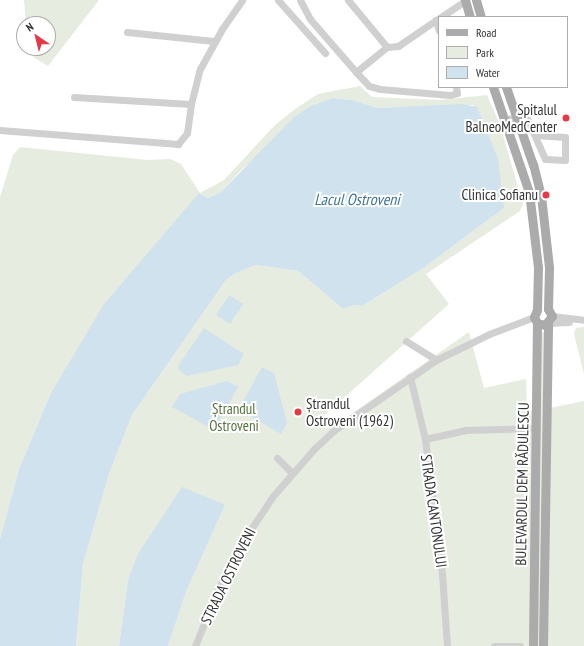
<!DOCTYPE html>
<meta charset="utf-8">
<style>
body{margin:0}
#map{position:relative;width:584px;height:646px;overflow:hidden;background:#fff;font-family:"PT Sans Narrow",sans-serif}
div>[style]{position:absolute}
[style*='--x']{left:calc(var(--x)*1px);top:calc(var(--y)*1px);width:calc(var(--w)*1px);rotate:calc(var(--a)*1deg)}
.green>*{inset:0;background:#e6ecdf}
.water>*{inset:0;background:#cfe2ee}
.minor>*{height:7px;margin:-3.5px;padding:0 3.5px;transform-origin:3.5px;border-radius:3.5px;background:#d0d0d0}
.major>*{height:9px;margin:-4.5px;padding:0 4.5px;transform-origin:4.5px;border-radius:4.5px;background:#ababab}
.dots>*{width:11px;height:11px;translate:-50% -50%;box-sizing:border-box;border:2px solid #fff;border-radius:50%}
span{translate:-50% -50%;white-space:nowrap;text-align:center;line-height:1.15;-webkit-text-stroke:4px #fff;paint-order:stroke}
.poi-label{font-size:15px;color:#333}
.right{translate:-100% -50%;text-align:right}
.left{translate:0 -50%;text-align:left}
.park-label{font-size:15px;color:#56703f}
.street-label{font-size:15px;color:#333}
.water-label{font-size:16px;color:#3f7597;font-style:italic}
.legend{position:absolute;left:438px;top:16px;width:130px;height:72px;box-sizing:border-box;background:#fff;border:1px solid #adadad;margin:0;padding:5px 7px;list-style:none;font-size:12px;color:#333}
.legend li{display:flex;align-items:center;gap:8px;height:20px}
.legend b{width:20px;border:1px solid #adadad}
.north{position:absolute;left:16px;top:16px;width:40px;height:40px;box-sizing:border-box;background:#fff;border:1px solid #adadad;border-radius:50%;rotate:325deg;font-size:11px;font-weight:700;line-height:16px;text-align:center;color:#333}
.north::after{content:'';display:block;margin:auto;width:14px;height:18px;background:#e63946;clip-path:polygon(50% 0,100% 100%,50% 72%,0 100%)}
</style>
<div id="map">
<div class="green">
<i style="clip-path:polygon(24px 0,99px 0,48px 66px,33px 57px,38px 48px,48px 48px,48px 24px,26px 24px)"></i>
<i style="clip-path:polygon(360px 86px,372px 97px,441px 100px,487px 95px,500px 125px,523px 204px,520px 211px,426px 274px,449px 304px,319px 420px,324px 427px,331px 428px,469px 332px,484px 388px,526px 379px,527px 411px,540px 409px,541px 332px,545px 332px,545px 409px,584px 401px,584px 646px,168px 646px,186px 592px,225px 505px,128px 580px,119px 646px,76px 646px,83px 564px,109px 474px,132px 415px,226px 280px,236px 273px,256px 265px,298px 271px,343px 309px,355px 305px,362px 306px,422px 269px,504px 208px,473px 105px,378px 108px,352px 100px,333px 98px,242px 169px,221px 192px,208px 198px,200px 193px,50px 395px,19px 469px,0 539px,0 197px,13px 155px,20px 147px,148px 160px,170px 159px,181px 164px,200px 193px,224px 180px,274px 126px,295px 109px,318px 94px)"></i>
<i style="clip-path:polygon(584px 327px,584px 374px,574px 334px,576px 328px)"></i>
</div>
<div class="water">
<i style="clip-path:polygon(333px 98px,352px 100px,378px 108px,463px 104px,477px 107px,498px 159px,504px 208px,422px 269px,362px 306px,355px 305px,343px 309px,298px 271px,256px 265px,236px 273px,226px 280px,132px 415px,109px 474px,83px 564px,76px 646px,0 646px,0 539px,19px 469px,50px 395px,104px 304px,199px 193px,208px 198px,221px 192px,294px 117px,311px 106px)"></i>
<i style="clip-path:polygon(229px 295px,243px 304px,230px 324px,216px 315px)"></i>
<i style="clip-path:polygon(204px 328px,244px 354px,238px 365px,187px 376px,179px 370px,178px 366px)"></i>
<i style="clip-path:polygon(262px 367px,274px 373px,287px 423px,281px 434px,239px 409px)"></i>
<i style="clip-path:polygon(227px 381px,238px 387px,214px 430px,172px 407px,180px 394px)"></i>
<i style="clip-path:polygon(182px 487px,225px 505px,186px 592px,168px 646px,119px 646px,128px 580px,138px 554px)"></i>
</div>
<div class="minor">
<i style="--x:278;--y:0;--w:71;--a:48.4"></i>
<i style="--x:300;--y:0;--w:21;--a:62"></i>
<i style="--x:310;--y:19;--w:70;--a:49"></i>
<i style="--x:356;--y:72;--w:40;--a:-39"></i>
<i style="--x:387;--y:47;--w:11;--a:-5"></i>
<i style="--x:398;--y:46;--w:50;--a:-34.3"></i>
<i style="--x:348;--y:0;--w:61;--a:50.3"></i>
<i style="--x:441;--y:17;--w:29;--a:-34"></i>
<i style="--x:436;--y:20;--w:11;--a:75"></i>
<i style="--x:127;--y:32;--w:87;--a:5.9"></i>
<i style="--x:356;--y:72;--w:19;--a:47"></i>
<i style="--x:369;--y:86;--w:11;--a:15"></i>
<i style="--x:380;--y:89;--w:70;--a:4.9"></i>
<i style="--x:450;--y:95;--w:7;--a:-16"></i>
<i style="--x:457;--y:93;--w:6;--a:-99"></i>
<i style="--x:74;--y:97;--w:117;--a:3.4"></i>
<i style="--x:505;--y:120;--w:21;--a:-17"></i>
<i style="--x:525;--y:114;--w:49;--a:66"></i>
<i style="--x:545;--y:159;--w:20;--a:3"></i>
<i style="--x:565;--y:160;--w:23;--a:-90"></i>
<i style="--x:565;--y:137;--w:30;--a:-176"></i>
<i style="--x:0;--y:130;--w:179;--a:4.5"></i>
<i style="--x:178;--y:144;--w:14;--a:-51"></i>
<i style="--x:187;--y:133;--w:29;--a:-82"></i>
<i style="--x:191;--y:104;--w:36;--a:-76"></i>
<i style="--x:200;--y:69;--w:46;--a:-61.2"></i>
<i style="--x:222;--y:29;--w:35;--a:-55"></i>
<i style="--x:552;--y:316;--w:32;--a:7"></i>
<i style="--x:548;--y:323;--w:21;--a:-3"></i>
<i style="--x:406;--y:341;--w:36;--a:32"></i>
<i style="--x:410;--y:377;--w:64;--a:76.4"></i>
<i style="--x:425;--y:439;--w:136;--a:82.8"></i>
<i style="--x:442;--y:574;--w:72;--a:86"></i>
<i style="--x:425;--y:439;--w:42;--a:-12.4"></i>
<i style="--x:466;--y:430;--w:71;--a:-1.6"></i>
<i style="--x:277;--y:458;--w:21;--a:45"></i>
<i style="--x:195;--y:646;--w:59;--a:-68.2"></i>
<i style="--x:217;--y:591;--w:60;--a:-62.2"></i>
<i style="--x:245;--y:538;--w:50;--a:-56.3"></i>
<i style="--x:273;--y:496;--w:62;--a:-48.9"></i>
<i style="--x:314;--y:449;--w:26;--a:-43"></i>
<i style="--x:333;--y:431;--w:125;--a:-34.6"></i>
<i style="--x:436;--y:360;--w:59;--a:-26.1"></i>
<i style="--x:489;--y:334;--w:48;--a:-20.7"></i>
<i style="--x:494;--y:646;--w:26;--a:0"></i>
</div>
<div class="major">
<i style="--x:465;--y:0;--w:18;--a:74"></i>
<i style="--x:476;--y:0;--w:18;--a:74"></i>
<i style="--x:493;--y:87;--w:111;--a:71.1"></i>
<i style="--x:529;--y:192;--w:76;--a:83.2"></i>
<i style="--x:538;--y:267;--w:43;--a:91.3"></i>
<i style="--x:537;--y:310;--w:8;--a:113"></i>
<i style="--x:534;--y:317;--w:7;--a:63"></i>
<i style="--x:537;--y:323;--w:8;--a:14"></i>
<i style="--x:545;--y:325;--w:11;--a:-52"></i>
<i style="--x:552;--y:316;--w:8;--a:-120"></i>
<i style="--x:548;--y:309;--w:42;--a:-88.6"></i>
<i style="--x:549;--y:267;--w:71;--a:-96.4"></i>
<i style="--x:541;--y:196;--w:32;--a:-104"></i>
<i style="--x:533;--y:165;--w:83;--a:-109.1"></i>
<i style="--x:533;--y:646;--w:323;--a:-89.3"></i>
<i style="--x:543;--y:646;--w:322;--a:-89.1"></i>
</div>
<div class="dots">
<i style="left:566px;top:118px;background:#e63946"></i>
<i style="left:546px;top:195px;background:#e63946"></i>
<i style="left:298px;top:412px;background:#e63946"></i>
</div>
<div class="poi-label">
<span class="right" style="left:557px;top:118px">Spitalul<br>BalneoMedCenter</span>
<span class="right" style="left:538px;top:195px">Clinica Sofianu</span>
<span class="left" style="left:306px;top:412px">Ștrandul<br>Ostroveni (1962)</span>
</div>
<div class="park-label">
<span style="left:234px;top:417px">Ștrandul<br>Ostroveni</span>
</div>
<div class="street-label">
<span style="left:522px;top:484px;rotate:-89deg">BULEVARDUL DEM RĂDULESCU</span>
<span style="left:434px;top:511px;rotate:82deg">STRADA CANTONULUI</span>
<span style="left:228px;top:576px;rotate:-64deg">STRADA OSTROVENI</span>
</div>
<div class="water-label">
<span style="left:357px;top:199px">Lacul Ostroveni</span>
</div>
<ul class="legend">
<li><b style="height:5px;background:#ababab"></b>Road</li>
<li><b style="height:11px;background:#e6ecdf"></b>Park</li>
<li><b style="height:11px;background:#cfe2ee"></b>Water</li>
</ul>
<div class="north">N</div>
</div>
